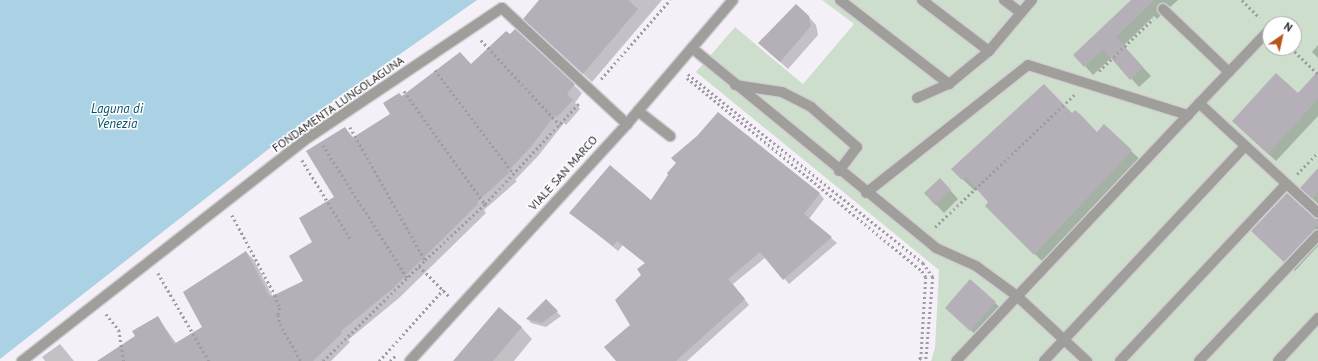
<!DOCTYPE html>
<style>
body{margin:0}
#map{position:relative;width:1318px;height:361px;overflow:hidden;background:#f5f0f8;font-family:"PT Sans",sans-serif}
div>[style]{position:absolute}
[style*='--x']{left:calc(var(--x)*1px);top:calc(var(--y)*1px);width:calc(var(--w)*1px);rotate:calc(var(--a)*1deg)}
.green>*{inset:0;background:#cddfcc}
.water>*{inset:0;background:#aad1e4}
.shadow>*{inset:0;background:#0003}
.building>*{inset:0;background:#b5b0b8}
.path>*{height:2.5px;margin-top:-1.25px;transform-origin:0;background:repeating-linear-gradient(90deg,#9f9ba1 0 2px,transparent 0 5px)}
.roads{filter:drop-shadow(1px 0 #d0ccd3) drop-shadow(-1px 0 #d0ccd3) drop-shadow(0 1px #d0ccd3) drop-shadow(0 -1px #d0ccd3)}
.service>*{height:10px;margin:-5px;padding:0 5px;transform-origin:5px;border-radius:5px;background:#9f9e9a}
.minor>*{height:10px;margin:-5px;padding:0 5px;transform-origin:5px;border-radius:5px;background:#9f9e9a}
span{translate:-50% -50%;white-space:nowrap;text-align:center;line-height:1.15;-webkit-text-stroke:3px #fff;paint-order:stroke}
.street-label{font-size:12px;color:#2a282b}
.water-label{font-size:13px;color:#03526b;font-style:italic}
.north{position:absolute;left:1262px;top:16px;width:40px;height:40px;box-sizing:border-box;background:#fff;border:1px solid #aaa9aa;border-radius:50%;rotate:34deg;font-size:11px;font-weight:700;line-height:16px;text-align:center;color:#2a282b}
.north::after{content:'';display:block;margin:auto;width:14px;height:18px;background:#b8551a;clip-path:polygon(50% 0,100% 100%,50% 72%,0 100%)}
</style>
<div id="map">
<div class="green">
<i style="clip-path:polygon(evenodd,822px 0,1318px 0,1318px 361px,931px 361px,935px 348px,939px 270px,696px 72px,735px 27px,803px 84px,854px 24px,822px 0,1270px 24px,1294px 24px,1294px 48px,1270px 48px,1270px 24px)"></i>
</div>
<div class="water">
<i style="clip-path:polygon(0 0,477px 0,302px 123px,0 359px)"></i>
</div>
<div class="shadow">
<i style="clip-path:polygon(542px 0,662px 0,592px 82px,534px 28px)"></i>
<i style="clip-path:polygon(1132px 0,1178px 0,1157px 19px,1154px 16px,1123px 46px,1151px 76px,1139px 87px,1112px 57px,1093px 75px,1075px 55px)"></i>
<i style="clip-path:polygon(808px 16px,816px 25px,818px 35px,788px 69px,768px 51px)"></i>
<i style="clip-path:polygon(1318px 45px,1318px 58px,1312px 52px)"></i>
<i style="clip-path:polygon(471px 65px,574px 85px,582px 93px,575px 103px,580px 109px,566px 125px,564px 123px,538px 156px,515px 180px,517px 181px,484px 210px,486px 213px,399px 298px,348px 340px,350px 342px,331px 361px,98px 361px,136px 337px,158px 318px,176px 343px,203px 327px,246px 252px,254px 260px,273px 297px,304px 282px,313px 242px,336px 197px,345px 128px,354px 138px,391px 114px,402px 97px)"></i>
<i style="clip-path:polygon(1318px 73px,1318px 116px,1276px 161px,1241px 129px,1298px 94px)"></i>
<i style="clip-path:polygon(1072px 114px,1097px 133px,1131px 151px,1143px 162px,1047px 266px,986px 206px,989px 202px,978px 189px,975px 191px,952px 169px)"></i>
<i style="clip-path:polygon(1318px 170px,1318px 204px,1312px 198px)"></i>
<i style="clip-path:polygon(940px 179px,958px 199px,944px 213px,925px 193px)"></i>
<i style="clip-path:polygon(819px 193px,824px 199px,809px 219px,837px 243px,789px 284px,766px 257px,733px 284px,749px 305px,687px 361px,617px 361px,631px 325px,645px 263px,623px 245px,618px 251px,571px 213px,652px 202px)"></i>
<i style="clip-path:polygon(1314px 219px,1318px 219px,1318px 246px,1295px 271px,1263px 241px)"></i>
<i style="clip-path:polygon(971px 281px,1004px 311px,979px 338px,955px 316px)"></i>
<i style="clip-path:polygon(546px 301px,561px 316px,546px 327px,531px 323px,528px 319px)"></i>
<i style="clip-path:polygon(521px 327px,532px 339px,514px 361px,454px 361px)"></i>
<i style="clip-path:polygon(60px 344px,74px 361px,45px 361px,42px 357px)"></i>
</div>
<div class="building">
<i style="clip-path:polygon(539px 0,628px 0,638px 9px,583px 74px,523px 19px)"></i>
<i style="clip-path:polygon(1131px 0,1154px 0,1116px 37px,1143px 67px,1130px 80px,1103px 49px,1084px 67px,1073px 55px)"></i>
<i style="clip-path:polygon(796px 4px,809px 16px,811px 26px,780px 62px,758px 43px)"></i>
<i style="clip-path:polygon(515px 29px,575px 84px,567px 94px,573px 100px,557px 117px,555px 115px,530px 148px,508px 171px,509px 173px,477px 202px,478px 204px,391px 290px,341px 331px,342px 333px,313px 361px,97px 361px,135px 336px,132px 331px,158px 316px,174px 344px,202px 327px,183px 292px,246px 251px,270px 297px,303px 281px,289px 256px,312px 242px,299px 218px,334px 197px,306px 151px,345px 127px,352px 138px,390px 114px,383px 103px,399px 93px,402px 96px,460px 52px,471px 64px,506px 31px,510px 34px)"></i>
<i style="clip-path:polygon(1318px 71px,1318px 99px,1268px 154px,1232px 121px,1276px 73px,1298px 93px)"></i>
<i style="clip-path:polygon(1044px 84px,1072px 113px,1075px 110px,1081px 115px,1097px 132px,1104px 124px,1132px 150px,1034px 255px,985px 206px,988px 202px,966px 177px,962px 180px,951px 169px)"></i>
<i style="clip-path:polygon(718px 112px,820px 193px,804px 214px,832px 237px,783px 280px,760px 252px,728px 279px,745px 299px,676px 361px,616px 361px,604px 347px,630px 325px,615px 300px,641px 275px,637px 269px,645px 263px,617px 241px,613px 246px,569px 213px,610px 165px,651px 200px,668px 175px,667px 173px,676px 163px,671px 158px,697px 136px)"></i>
<i style="clip-path:polygon(1318px 168px,1318px 192px,1312px 199px,1300px 188px)"></i>
<i style="clip-path:polygon(940px 178px,951px 190px,935px 205px,924px 193px)"></i>
<i style="clip-path:polygon(1287px 193px,1318px 221px,1318px 225px,1284px 262px,1251px 231px)"></i>
<i style="clip-path:polygon(970px 279px,996px 302px,970px 331px,945px 308px)"></i>
<i style="clip-path:polygon(546px 299px,558px 311px,542px 323px,526px 319px)"></i>
<i style="clip-path:polygon(499px 307px,522px 327px,493px 361px,453px 361px)"></i>
</div>
<div class="path">
<i style="--x:1242;--y:0;--w:25;--a:45"></i>
<i style="--x:481;--y:40;--w:116;--a:47.1"></i>
<i style="--x:1291;--y:48;--w:37;--a:44"></i>
<i style="--x:435;--y:70;--w:129;--a:52.9"></i>
<i style="--x:1099;--y:71;--w:75;--a:-43.9"></i>
<i style="--x:688;--y:74;--w:302;--a:38.8"></i>
<i style="--x:923;--y:263;--w:17;--a:54"></i>
<i style="--x:933;--y:277;--w:84;--a:94.8"></i>
<i style="--x:687;--y:78;--w:304;--a:39.4"></i>
<i style="--x:922;--y:271;--w:7;--a:56"></i>
<i style="--x:926;--y:277;--w:81;--a:93.5"></i>
<i style="--x:921;--y:358;--w:4;--a:135"></i>
<i style="--x:601;--y:79;--w:105;--a:-48.9"></i>
<i style="--x:404;--y:91;--w:139;--a:54.4"></i>
<i style="--x:350;--y:127;--w:153;--a:60.6"></i>
<i style="--x:323;--y:145;--w:159;--a:57.6"></i>
<i style="--x:302;--y:160;--w:92;--a:58.4"></i>
<i style="--x:1297;--y:174;--w:30;--a:-46"></i>
<i style="--x:232;--y:215;--w:91;--a:61.7"></i>
<i style="--x:275;--y:295;--w:14;--a:69"></i>
<i style="--x:280;--y:308;--w:7;--a:106"></i>
<i style="--x:278;--y:315;--w:9;--a:77"></i>
<i style="--x:280;--y:324;--w:43;--a:60.4"></i>
<i style="--x:935;--y:227;--w:192;--a:-43.5"></i>
<i style="--x:419;--y:266;--w:42;--a:45"></i>
<i style="--x:158;--y:273;--w:102;--a:59.9"></i>
<i style="--x:106;--y:314;--w:21;--a:51"></i>
<i style="--x:119;--y:330;--w:31;--a:81"></i>
<i style="--x:323;--y:361;--w:144;--a:-44.7"></i>
<i style="--x:425;--y:260;--w:82;--a:-43"></i>
<i style="--x:485;--y:204;--w:139;--a:-47"></i>
<i style="--x:379;--y:361;--w:96;--a:-48"></i>
<i style="--x:390;--y:361;--w:7;--a:-45"></i>
</div>
<div class="roads">
<div class="service">
<i style="--x:840;--y:0;--w:138;--a:37.6"></i>
<i style="--x:922;--y:0;--w:84;--a:37.3"></i>
<i style="--x:1004;--y:0;--w:21;--a:37"></i>
<i style="--x:1163;--y:9;--w:91;--a:43.7"></i>
<i style="--x:692;--y:48;--w:315;--a:39.3"></i>
<i style="--x:936;--y:248;--w:44;--a:24.2"></i>
<i style="--x:976;--y:266;--w:51;--a:36.2"></i>
<i style="--x:1017;--y:296;--w:96;--a:42.9"></i>
<i style="--x:735;--y:85;--w:48;--a:8.5"></i>
<i style="--x:782;--y:92;--w:33;--a:27"></i>
<i style="--x:811;--y:107;--w:61;--a:41"></i>
<i style="--x:857;--y:147;--w:30;--a:127"></i>
<i style="--x:917;--y:98;--w:35;--a:-24"></i>
<i style="--x:949;--y:84;--w:52;--a:-39.5"></i>
<i style="--x:989;--y:51;--w:67;--a:-49.9"></i>
<i style="--x:1199;--y:103;--w:162;--a:42.7"></i>
<i style="--x:638;--y:111;--w:41;--a:38"></i>
<i style="--x:1188;--y:115;--w:119;--a:-46.4"></i>
<i style="--x:866;--y:193;--w:206;--a:-38.3"></i>
<i style="--x:1028;--y:65;--w:168;--a:17.4"></i>
<i style="--x:1188;--y:115;--w:338;--a:133.3"></i>
<i style="--x:1044;--y:361;--w:294;--a:-46.9"></i>
<i style="--x:1120;--y:361;--w:243;--a:-46.8"></i>
<i style="--x:1199;--y:361;--w:173;--a:-46.6"></i>
<i style="--x:1278;--y:361;--w:59;--a:-47.1"></i>
</div>
<div class="minor">
<i style="--x:22;--y:361;--w:364;--a:-38"></i>
<i style="--x:309;--y:137;--w:232;--a:-33.8"></i>
<i style="--x:502;--y:8;--w:171;--a:42.9"></i>
<i style="--x:410;--y:361;--w:321;--a:-47.5"></i>
<i style="--x:627;--y:124;--w:163;--a:-49.5"></i>
</div>
</div>
<div class="street-label">
<span style="left:338px;top:104px;rotate:-35deg">FONDAMENTA LUNGOLAGUNA</span>
<span style="left:563px;top:173px;rotate:-48deg">VIALE SAN MARCO</span>
</div>
<div class="water-label">
<span style="left:117px;top:117px">Laguna di<br>Venezia</span>
</div>
<div class="north">N</div>
</div>
